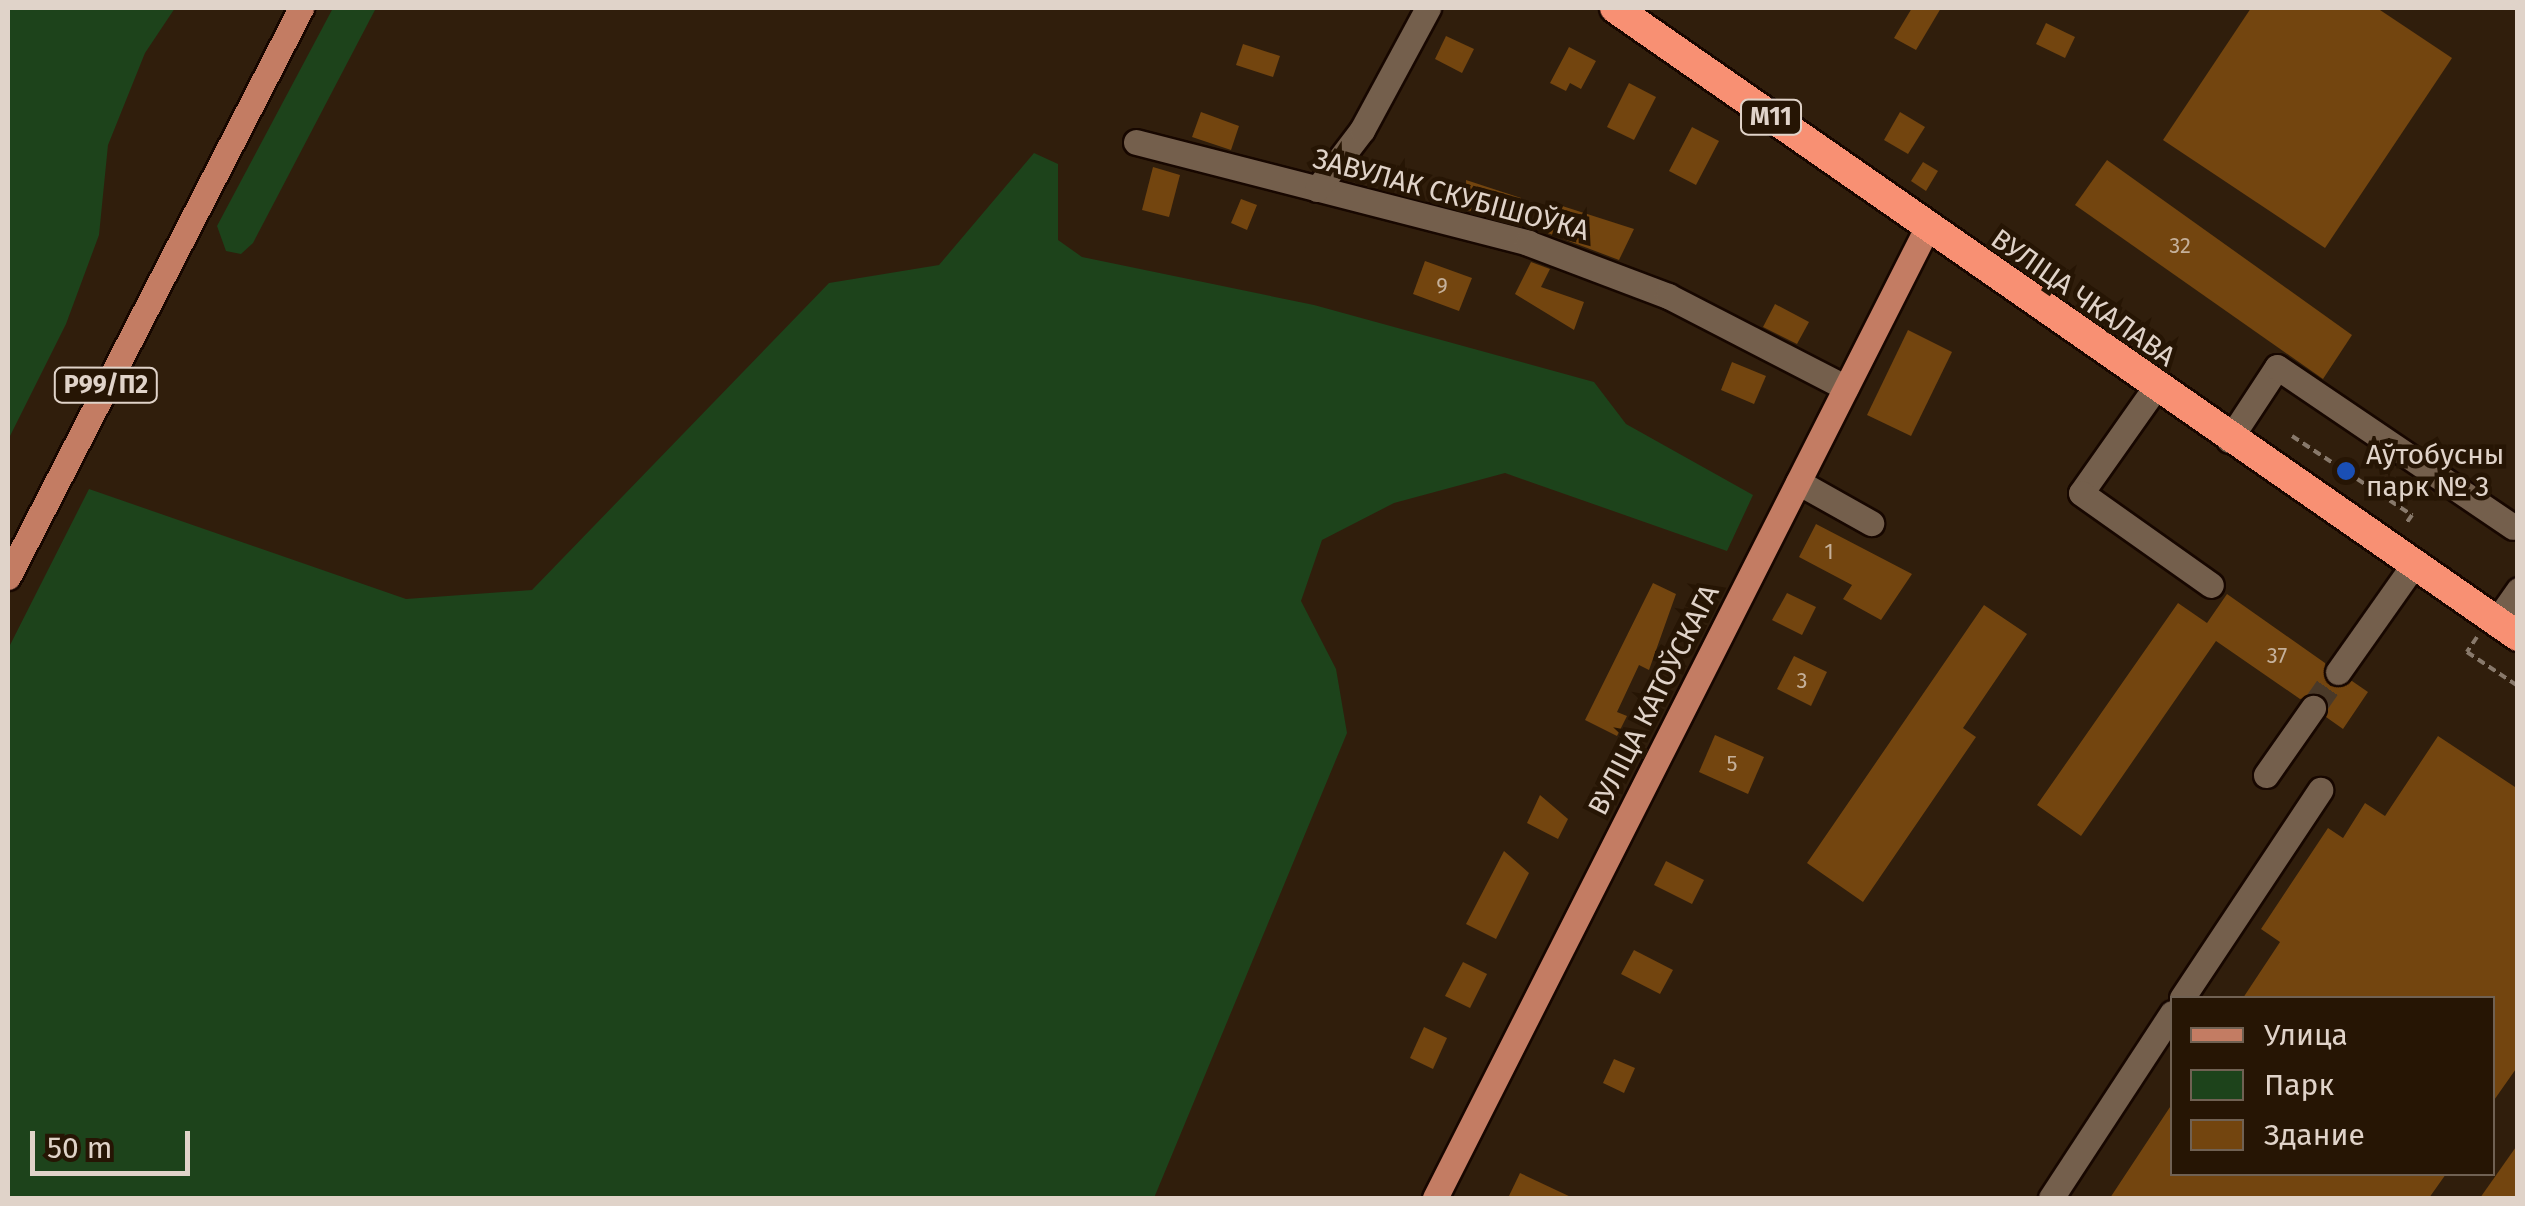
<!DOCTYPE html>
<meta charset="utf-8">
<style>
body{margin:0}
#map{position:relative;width:2525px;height:1206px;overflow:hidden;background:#301e0c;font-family:"Fira Sans",sans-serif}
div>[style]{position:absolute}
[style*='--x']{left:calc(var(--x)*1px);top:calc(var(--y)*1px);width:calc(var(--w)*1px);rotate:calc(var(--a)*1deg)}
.green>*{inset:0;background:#1d431b}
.building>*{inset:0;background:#73450f}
.minor-tunnel>*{height:25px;margin-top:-12.5px;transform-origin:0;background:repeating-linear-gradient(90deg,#4a3928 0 25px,transparent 0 37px)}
.path>*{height:4px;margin-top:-2px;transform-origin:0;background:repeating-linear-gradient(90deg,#88796b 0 8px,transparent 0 13px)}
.roads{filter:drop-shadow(2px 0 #170700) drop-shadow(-2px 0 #170700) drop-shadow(0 2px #170700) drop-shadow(0 -2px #170700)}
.minor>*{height:25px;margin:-12.5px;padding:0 12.5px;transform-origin:12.5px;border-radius:12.5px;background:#745f4c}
.major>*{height:25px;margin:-12.5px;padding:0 12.5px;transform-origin:12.5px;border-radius:12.5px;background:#c37c63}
.highway>*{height:30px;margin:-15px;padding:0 15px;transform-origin:15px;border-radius:15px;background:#f89073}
.dots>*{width:28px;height:28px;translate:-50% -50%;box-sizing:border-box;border:5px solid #261504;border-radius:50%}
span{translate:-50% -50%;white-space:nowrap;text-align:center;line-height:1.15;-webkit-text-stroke:9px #261504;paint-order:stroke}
.number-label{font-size:22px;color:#c5b09a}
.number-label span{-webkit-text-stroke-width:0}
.shield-label span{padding:2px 8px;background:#261504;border:2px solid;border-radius:8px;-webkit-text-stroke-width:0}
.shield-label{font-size:25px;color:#e0d3c9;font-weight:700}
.street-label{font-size:28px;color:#e0d3c9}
.poi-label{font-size:28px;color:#e0d3c9}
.left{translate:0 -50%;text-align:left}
.frame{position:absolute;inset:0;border:10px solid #e0d3c9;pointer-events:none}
.legend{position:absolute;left:2170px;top:996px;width:325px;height:180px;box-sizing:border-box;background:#261504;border:2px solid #706153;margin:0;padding:12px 18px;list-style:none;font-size:30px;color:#e0d3c9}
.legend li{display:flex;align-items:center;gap:20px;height:50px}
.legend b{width:50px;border:2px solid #706153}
.scale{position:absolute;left:30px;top:1131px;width:160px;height:45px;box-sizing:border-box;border:5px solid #e0d3c9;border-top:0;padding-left:12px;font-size:30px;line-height:35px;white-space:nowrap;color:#e0d3c9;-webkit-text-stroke:8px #261504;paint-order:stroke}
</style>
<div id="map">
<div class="green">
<i style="clip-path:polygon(8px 8px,175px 8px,145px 53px,108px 145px,99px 235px,66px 324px,8px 440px)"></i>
<i style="clip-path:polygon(333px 8px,376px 8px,253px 243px,241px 254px,226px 251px,217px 226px)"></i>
<i style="clip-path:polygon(1034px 153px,1058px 164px,1058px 240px,1082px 257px,1314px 305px,1594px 382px,1626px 424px,1753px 495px,1727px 551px,1505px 473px,1394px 503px,1322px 540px,1301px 601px,1336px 669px,1347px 733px,1154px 1198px,8px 1198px,8px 649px,89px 489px,406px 599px,532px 590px,829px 283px,939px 265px)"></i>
</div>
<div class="building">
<i style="clip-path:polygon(1912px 8px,1941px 8px,1916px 50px,1894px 38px)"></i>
<i style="clip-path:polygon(2251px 8px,2377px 8px,2452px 58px,2325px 248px,2163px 140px)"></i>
<i style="clip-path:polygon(2046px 23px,2075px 37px,2065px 58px,2036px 44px)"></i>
<i style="clip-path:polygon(1446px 36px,1474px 49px,1462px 73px,1435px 59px)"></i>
<i style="clip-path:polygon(1243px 44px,1280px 56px,1273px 77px,1236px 65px)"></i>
<i style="clip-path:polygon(1569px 47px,1596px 61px,1581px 89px,1570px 83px,1566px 91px,1550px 83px)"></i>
<i style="clip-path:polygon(1629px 83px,1656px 97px,1634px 140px,1607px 127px)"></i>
<i style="clip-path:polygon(1201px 112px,1239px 126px,1231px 150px,1192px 137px)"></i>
<i style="clip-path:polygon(1900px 112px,1925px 127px,1908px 154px,1884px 140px)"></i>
<i style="clip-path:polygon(1692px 127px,1719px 141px,1696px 185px,1669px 171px)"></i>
<i style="clip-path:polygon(2107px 160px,2352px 335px,2323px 379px,2075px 205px)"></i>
<i style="clip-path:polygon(1923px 162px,1938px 171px,1926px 191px,1911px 181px)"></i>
<i style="clip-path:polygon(1153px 167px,1180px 175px,1169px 217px,1142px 210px)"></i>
<i style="clip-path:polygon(1466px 180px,1521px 198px,1513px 222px,1467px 210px)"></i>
<i style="clip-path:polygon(1241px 199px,1257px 205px,1247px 230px,1231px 223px)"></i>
<i style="clip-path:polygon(1556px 204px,1634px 229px,1619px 260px,1545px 232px)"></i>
<i style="clip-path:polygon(1425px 261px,1472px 278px,1459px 311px,1413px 294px)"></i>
<i style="clip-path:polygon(1531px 262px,1550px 269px,1541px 287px,1584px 302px,1574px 330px,1515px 294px)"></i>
<i style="clip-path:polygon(1775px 304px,1809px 322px,1797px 344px,1763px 327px)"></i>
<i style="clip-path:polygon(1908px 330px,1952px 352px,1911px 436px,1867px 415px)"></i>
<i style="clip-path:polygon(1732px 362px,1766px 376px,1754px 404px,1721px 390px)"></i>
<i style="clip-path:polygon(1816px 524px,1912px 574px,1881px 620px,1843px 599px,1852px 585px,1799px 557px)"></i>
<i style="clip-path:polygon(1653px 583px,1676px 594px,1649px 670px,1639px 665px,1617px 712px,1627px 716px,1617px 736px,1585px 720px)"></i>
<i style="clip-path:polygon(1787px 593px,1816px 607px,1802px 635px,1772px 620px)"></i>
<i style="clip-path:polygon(2227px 594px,2325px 663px,2330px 686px,2352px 681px,2368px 692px,2343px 729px,2326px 717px,2321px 694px,2300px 699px,2216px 641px,2081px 836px,2037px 805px,2178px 603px,2207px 623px)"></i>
<i style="clip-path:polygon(1984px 605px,2027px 634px,1963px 728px,1976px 737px,1863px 902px,1807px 863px)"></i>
<i style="clip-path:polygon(1794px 656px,1827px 672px,1811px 706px,1777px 689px)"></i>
<i style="clip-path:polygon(1715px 735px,1764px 757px,1748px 794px,1699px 772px)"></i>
<i style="clip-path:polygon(2438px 736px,2518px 789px,2518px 1066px,2492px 1103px,2492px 998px,2243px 998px,2280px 942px,2261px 929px,2328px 828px,2343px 838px,2365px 803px,2385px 816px)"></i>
<i style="clip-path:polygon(1540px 795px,1568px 819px,1558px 839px,1527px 823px)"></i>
<i style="clip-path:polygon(1504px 851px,1529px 873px,1496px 939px,1466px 924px)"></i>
<i style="clip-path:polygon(1666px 861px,1704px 880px,1692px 904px,1654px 885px)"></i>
<i style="clip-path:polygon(1634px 950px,1673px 970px,1660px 994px,1621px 974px)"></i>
<i style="clip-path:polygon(1463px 962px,1487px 974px,1470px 1008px,1445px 996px)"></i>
<i style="clip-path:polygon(1424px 1027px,1447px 1038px,1433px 1069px,1410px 1058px)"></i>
<i style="clip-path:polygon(1614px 1059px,1635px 1068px,1624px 1093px,1603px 1083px)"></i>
<i style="clip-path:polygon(2172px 1104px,2172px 1174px,2446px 1174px,2429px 1198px,2110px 1198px)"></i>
<i style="clip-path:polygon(2518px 1144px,2518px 1198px,2480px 1198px)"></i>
<i style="clip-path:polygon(1520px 1173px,1573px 1198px,1508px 1198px)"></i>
</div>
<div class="minor-tunnel">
<i style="--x:2313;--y:708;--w:44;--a:-55.2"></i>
</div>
<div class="path">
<i style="--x:2292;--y:436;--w:144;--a:33.4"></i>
<i style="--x:2412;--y:515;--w:12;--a:125"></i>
<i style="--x:2477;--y:637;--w:18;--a:124"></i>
<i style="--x:2467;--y:652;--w:61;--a:33.7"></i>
</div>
<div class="roads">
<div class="minor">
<i style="--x:1136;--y:142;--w:405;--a:14.4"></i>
<i style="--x:1528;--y:243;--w:150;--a:20.7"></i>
<i style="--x:1668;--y:296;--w:200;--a:27.3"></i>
<i style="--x:1317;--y:189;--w:74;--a:-52.7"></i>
<i style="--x:1362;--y:130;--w:139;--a:-61.6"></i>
<i style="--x:2155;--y:388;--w:128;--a:125.2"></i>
<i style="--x:2081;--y:493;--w:159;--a:35.3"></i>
<i style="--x:2229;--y:440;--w:87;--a:-56.7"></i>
<i style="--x:2277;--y:367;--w:285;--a:34.1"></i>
<i style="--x:1798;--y:482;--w:84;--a:29.3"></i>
<i style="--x:2496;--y:622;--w:39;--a:-55"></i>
<i style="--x:2338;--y:672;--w:128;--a:-54.8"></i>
<i style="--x:2266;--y:775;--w:82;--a:-55"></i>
<i style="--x:2182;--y:998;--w:250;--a:-56.4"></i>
<i style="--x:2051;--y:1198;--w:221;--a:-56.8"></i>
</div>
<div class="major">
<i style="--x:8;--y:577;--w:640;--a:-62.75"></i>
<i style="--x:1435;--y:1198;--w:1088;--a:-63.11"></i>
</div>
<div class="highway">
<i style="--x:1615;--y:8;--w:1100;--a:34.82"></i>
</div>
</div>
<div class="dots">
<i style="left:2346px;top:471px;background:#1a4fb4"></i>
</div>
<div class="number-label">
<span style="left:2180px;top:246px">32</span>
<span style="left:1442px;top:286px">9</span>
<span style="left:1829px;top:552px">1</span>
<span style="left:2277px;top:656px">37</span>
<span style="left:1802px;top:681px">3</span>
<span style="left:1732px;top:764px">5</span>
</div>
<div class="shield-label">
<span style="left:1771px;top:117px">М11</span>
<span style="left:106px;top:385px">Р99/П2</span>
</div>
<div class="street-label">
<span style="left:1451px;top:195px;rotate:15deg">ЗАВУЛАК СКУБІШОЎКА</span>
<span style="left:2083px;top:298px;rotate:35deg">ВУЛІЦА ЧКАЛАВА</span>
<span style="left:1654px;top:700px;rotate:-63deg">ВУЛІЦА КАТОЎСКАГА</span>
</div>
<div class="poi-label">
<span class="left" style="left:2366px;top:471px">Аўтобусны<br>парк № 3</span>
</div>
<div class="frame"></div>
<ul class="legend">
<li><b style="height:12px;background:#c37c63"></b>Улица</li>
<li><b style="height:28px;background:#1d431b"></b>Парк</li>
<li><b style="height:28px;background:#73450f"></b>Здание</li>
</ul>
<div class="scale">50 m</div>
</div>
